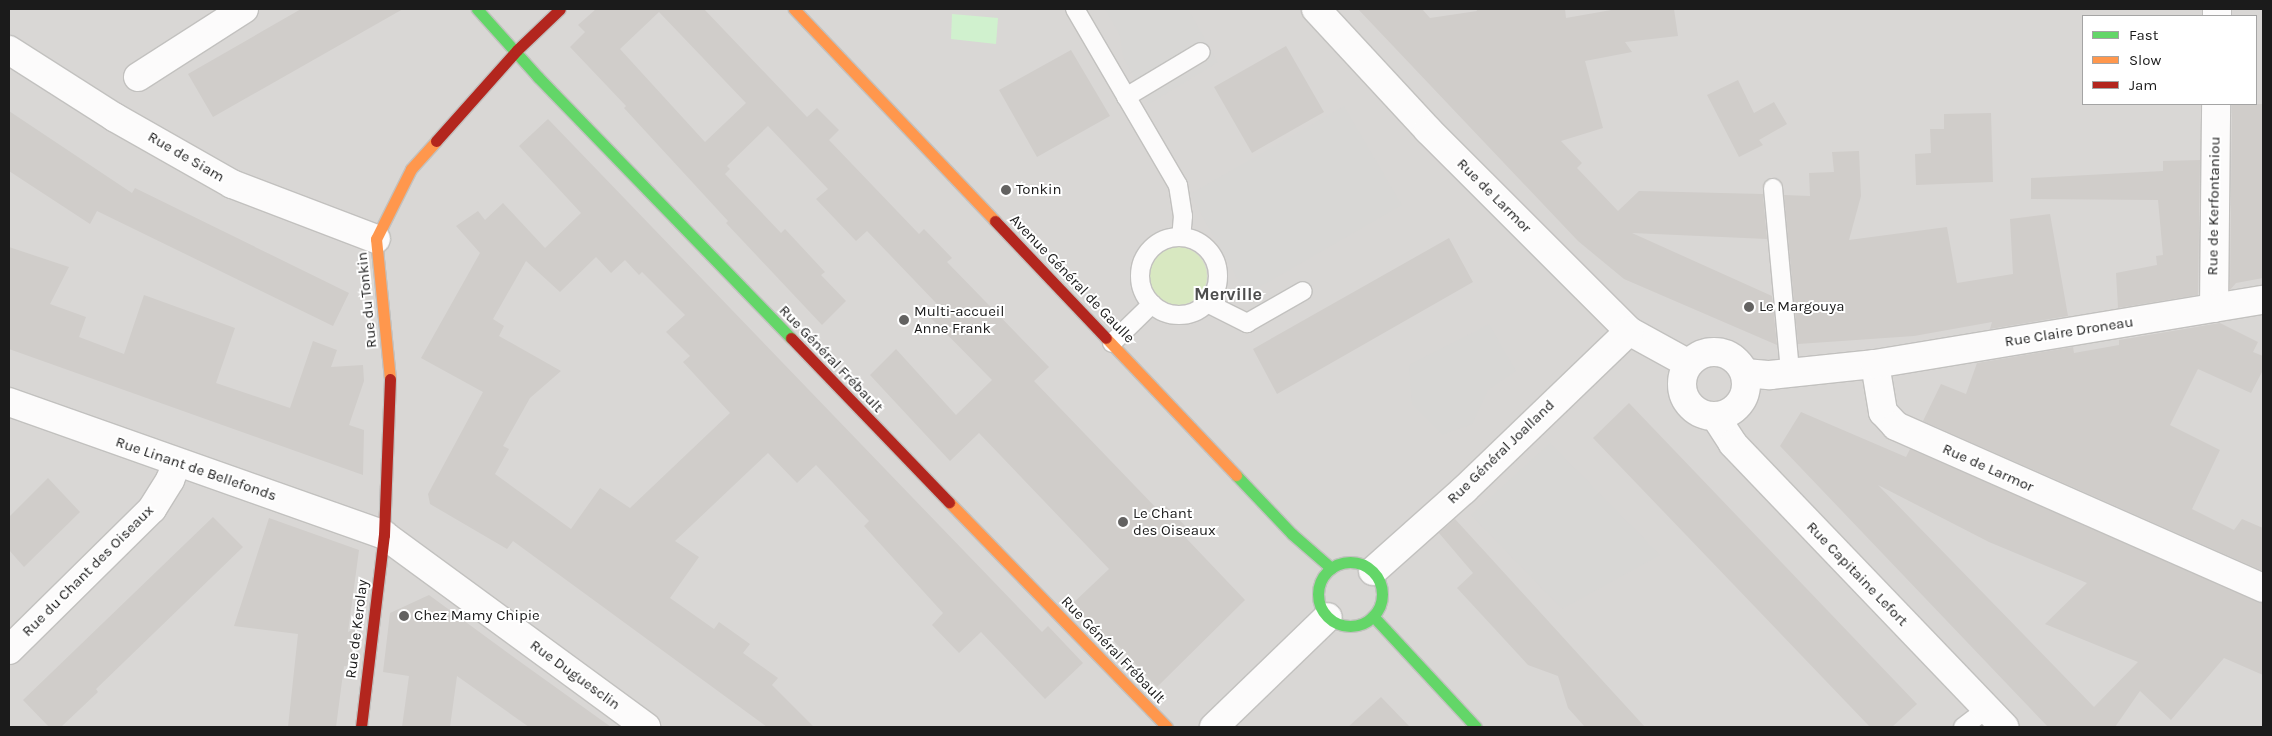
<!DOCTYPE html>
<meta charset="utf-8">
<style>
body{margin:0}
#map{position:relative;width:2272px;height:736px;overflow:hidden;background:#eae7e3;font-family:Karla,sans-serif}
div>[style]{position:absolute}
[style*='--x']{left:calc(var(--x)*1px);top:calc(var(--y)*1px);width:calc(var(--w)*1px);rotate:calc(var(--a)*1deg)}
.residential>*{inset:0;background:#d9d7d5}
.grass>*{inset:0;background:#d8e8c1}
.round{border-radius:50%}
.park>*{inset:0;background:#d0f1ce}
.parking>*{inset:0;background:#d8d7d5}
.building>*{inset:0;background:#d0cdca}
.roads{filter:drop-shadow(1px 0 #c2c1bf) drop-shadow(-1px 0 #c2c1bf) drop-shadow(0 1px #c2c1bf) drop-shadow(0 -1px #c2c1bf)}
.lane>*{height:18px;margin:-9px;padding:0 9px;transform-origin:9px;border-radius:9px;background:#fcfbfb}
.lane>.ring{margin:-9px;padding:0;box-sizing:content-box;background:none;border:18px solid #fcfbfb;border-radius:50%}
.street>*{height:28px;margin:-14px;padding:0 14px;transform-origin:14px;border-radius:14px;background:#fcfbfb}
.street>.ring{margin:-14px;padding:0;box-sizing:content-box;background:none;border:28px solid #fcfbfb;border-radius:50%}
.fast>*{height:11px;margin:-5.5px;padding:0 5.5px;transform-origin:5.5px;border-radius:5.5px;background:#63d668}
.fast>.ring{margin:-5.5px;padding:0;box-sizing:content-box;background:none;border:11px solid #63d668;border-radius:50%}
.slow>*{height:11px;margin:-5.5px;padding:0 5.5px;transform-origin:5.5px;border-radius:5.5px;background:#ff974d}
.jam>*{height:11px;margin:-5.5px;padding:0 5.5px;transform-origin:5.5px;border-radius:5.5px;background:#b3261e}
.dots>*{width:14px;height:14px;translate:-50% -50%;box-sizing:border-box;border:2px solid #fff;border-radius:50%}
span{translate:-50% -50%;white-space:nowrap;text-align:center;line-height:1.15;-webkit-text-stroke:4px #fff;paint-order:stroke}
.street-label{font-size:15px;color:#1b1b1b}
.poi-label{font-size:15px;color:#1b1b1b}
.left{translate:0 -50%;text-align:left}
.quarter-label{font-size:18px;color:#4e4e4e;font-weight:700}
.frame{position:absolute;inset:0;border:10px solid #1b1b1b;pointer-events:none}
.legend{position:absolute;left:2082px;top:15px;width:175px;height:90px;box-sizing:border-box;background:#fff;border:1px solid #a4a4a4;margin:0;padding:6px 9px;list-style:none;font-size:15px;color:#1b1b1b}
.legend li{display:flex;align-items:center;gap:10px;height:25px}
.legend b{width:25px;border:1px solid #a4a4a4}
</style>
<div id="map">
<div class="residential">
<i style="clip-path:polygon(evenodd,9px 9px,2263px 9px,2263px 727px,9px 727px,9px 9px,2083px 16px,2256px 16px,2256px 104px,2083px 104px,2083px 16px)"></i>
</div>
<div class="grass">
<i class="round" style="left:1149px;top:247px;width:58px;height:58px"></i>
</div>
<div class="park">
<i style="clip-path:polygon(952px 14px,998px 18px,996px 44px,951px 39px)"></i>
</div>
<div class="parking">
<i style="clip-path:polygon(1105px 9px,1188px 9px,1218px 62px,1149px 104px,1123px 57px,1120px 36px)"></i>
<i style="clip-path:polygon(1344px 106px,1402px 205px,1246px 295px,1190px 194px)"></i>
<i style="clip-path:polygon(1489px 324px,1516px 371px,1488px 390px,1472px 424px,1442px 435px,1412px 405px,1409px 365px)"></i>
<i style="clip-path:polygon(1550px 443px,1660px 555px,1562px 609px,1471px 515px)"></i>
</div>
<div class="building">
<i style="clip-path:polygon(301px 9px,403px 9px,213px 117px,188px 74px)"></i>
<i style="clip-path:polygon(evenodd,596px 9px,704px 9px,807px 117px,817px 108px,839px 130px,829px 140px,919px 234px,924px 229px,952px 258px,947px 262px,1049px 367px,1034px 381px,1160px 512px,1166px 506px,1191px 532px,1186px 538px,1245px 600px,1157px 687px,1110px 637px,1105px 641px,1071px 605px,1109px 569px,979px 433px,950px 461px,870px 375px,896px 349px,956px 415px,992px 380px,927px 314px,937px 304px,867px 231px,856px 241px,816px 199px,828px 189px,768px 126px,727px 166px,730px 169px,725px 174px,781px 233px,785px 229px,825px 272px,821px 275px,846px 301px,822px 325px,726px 223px,728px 221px,624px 108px,626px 106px,570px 47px,585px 32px,578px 25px,596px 9px,659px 12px,746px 103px,705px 142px,620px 49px,659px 12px)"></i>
<i style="clip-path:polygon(1358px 9px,1422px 9px,1430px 18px,1477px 11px,1476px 9px,1565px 9px,1566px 18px,1617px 9px,1674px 9px,1678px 36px,1625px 42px,1632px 52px,1585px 61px,1603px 128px,1561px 141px,1582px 163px,1577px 168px,1618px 211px,1639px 191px,1763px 194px,1767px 239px,1632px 233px,1772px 296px,1777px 345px,1624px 279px,1578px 241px)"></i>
<i style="clip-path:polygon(1286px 46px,1324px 112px,1252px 153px,1214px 87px)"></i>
<i style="clip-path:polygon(1071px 50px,1110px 116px,1037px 157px,999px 90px)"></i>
<i style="clip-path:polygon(1738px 80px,1754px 113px,1774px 102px,1787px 124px,1759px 140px,1763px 145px,1739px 157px,1707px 95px)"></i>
<i style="clip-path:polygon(2232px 104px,2263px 104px,2263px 278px,2236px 283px,2230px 290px)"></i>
<i style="clip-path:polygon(9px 111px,132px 193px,135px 188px,349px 293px,333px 326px,97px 211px,90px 224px,9px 171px)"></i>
<i style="clip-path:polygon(1991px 113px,1993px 182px,1916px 185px,1915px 154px,1931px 153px,1930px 129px,1944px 129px,1944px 114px)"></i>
<i style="clip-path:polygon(evenodd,548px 119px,1042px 632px,1048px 626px,1083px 663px,1045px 699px,981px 632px,959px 653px,932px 625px,943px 613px,864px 526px,869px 521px,816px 465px,797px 483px,768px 453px,675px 541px,699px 557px,670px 598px,714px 629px,719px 622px,750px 644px,743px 653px,778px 678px,772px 685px,814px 727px,767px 727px,513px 541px,507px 549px,430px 504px,428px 494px,483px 392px,421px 358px,480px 253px,456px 226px,478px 211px,485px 220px,503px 203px,545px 248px,581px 213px,519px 146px,548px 119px,596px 257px,611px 273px,625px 260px,639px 275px,642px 272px,685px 315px,666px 332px,690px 356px,683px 362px,730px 413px,630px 508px,600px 488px,571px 529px,495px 474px,509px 449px,503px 446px,530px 398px,561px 371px,499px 336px,504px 326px,493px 319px,526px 261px,560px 292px,596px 257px)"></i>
<i style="clip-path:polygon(1859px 151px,1861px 196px,1849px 240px,1947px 227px,1957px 283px,2013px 274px,2010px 219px,2050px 214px,2068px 316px,1990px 329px,1992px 322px,1914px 336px,1798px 344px,1784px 195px,1810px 196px,1809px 173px,1834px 172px,1832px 152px)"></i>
<i style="clip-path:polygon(2200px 160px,2198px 295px,2118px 308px,2116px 273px,2157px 265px,2156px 256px,2163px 255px,2158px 200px,2031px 199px,2031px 178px,2163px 171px,2163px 161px)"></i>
<i style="clip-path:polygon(1449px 238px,1473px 282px,1277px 394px,1253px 349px)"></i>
<i style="clip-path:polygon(9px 247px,69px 267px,50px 304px,86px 317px,79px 337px,124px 354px,144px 295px,235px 328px,216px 383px,290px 408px,313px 341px,337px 350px,331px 367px,363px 365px,364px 381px,349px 425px,364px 430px,363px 475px,9px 349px)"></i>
<i style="clip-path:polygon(2220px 323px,2258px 342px,2253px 352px,2263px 356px,2263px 370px,2251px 393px,2198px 369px,2170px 425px,2220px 450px,2192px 509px,2234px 530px,2242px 519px,2263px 528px,2263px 571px,1923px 421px,1941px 384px,1966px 394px,1977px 363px,2073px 347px,2074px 353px,2119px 345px,2119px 340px)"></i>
<i style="clip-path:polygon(1629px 403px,1917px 704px,1892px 727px,1870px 727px,1593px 438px)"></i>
<i style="clip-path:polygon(evenodd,1801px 412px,1906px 457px,1910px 449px,2263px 603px,2263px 675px,2224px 658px,2171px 720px,2140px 691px,2115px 727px,2048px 727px,1780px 446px,1801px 412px,1878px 485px,1989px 542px,2087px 583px,2045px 624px,2138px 662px,2094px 707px,1878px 485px)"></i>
<i style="clip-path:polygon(48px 478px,80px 512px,24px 567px,9px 550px,9px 517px)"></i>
<i style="clip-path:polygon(213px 517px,243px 547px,96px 689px,98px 692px,61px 727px,49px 727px,23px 700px)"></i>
<i style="clip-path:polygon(269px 518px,359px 550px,348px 632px,357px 628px,352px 667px,344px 666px,336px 727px,288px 727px,298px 634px,234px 626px)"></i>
<i style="clip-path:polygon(1455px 519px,1580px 656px,1645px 727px,1585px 727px,1568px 708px,1558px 676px,1528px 665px,1457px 588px,1473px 573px,1439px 533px)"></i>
<i style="clip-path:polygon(429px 595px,519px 661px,611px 727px,529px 727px,457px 676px,450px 727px,402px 727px,409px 676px,383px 672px,390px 613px)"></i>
<i style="clip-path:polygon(1381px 697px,1410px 727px,1348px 727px)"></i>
</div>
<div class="roads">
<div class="lane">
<i style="--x:1075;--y:9;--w:204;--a:59.7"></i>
<i style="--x:1178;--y:185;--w:31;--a:81"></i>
<i style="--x:1183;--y:216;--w:21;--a:95"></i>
<i style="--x:1126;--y:97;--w:87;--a:-31"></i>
<i style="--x:1773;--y:188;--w:185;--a:84.7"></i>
<i class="ring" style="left:1140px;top:237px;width:60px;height:60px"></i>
<i style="--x:1207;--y:303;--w:45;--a:26.6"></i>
<i style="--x:1247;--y:323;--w:64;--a:-29.7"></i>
<i style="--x:1112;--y:343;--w:56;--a:-44.3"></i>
<i style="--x:1963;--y:727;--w:30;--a:-37"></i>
</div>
<div class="street">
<i style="--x:1316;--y:9;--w:165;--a:47.2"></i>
<i style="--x:1428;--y:130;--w:284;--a:45"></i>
<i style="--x:1629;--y:331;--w:68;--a:28.8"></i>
<i style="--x:2217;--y:16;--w:7;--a:-90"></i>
<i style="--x:9;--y:50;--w:125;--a:32.5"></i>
<i style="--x:114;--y:117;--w:136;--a:29.6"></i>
<i style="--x:232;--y:184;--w:154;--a:20.9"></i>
<i style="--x:138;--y:77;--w:126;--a:-32.7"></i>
<i style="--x:2214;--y:308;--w:204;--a:-89.4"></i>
<i class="ring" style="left:1682px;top:352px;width:36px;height:36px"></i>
<i style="--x:1875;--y:364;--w:49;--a:80.5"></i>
<i style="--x:1883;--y:412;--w:19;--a:47"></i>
<i style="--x:1896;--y:426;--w:401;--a:23.8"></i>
<i style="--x:1745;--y:373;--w:25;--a:5"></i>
<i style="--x:1770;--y:375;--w:106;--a:-6"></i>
<i style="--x:1875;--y:364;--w:393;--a:-9.4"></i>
<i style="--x:9;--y:402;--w:398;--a:19.5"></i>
<i style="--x:384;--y:535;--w:325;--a:36.2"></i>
<i style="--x:1715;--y:416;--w:33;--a:57"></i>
<i style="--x:1733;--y:444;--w:392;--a:46.2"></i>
<i style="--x:1373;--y:571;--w:122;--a:-41.7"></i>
<i style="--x:1464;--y:490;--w:229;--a:-43.9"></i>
<i style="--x:9;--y:650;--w:201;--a:-44.6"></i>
<i style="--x:152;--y:509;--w:34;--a:-58"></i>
<i style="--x:170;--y:480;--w:18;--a:-68"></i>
<i style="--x:1214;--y:727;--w:158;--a:-44"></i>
</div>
<div class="fast">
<i style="--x:477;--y:9;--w:91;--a:48.1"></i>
<i style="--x:538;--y:77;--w:363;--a:45.9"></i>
<i style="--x:1236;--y:475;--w:81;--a:46.5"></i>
<i style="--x:1292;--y:534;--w:52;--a:41.1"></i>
<i class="ring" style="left:1318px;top:562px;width:53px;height:53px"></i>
<i style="--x:1373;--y:616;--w:151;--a:47.1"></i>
</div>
<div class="slow">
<i style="--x:794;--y:9;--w:292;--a:46.5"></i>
<i style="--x:1106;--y:338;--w:189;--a:46.5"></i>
<i style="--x:390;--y:379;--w:141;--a:-95.7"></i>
<i style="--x:376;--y:239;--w:78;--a:-63.4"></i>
<i style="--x:411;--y:169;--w:38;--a:-48"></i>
<i style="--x:949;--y:502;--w:313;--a:45.9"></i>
</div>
<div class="jam">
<i style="--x:436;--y:141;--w:122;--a:-48.3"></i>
<i style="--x:517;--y:50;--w:59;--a:-43.6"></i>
<i style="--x:995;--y:221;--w:161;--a:46.5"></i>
<i style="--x:791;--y:338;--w:228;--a:46.1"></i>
<i style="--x:361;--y:727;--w:193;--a:-83.2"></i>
<i style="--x:384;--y:535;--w:156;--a:-87.8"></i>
</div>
</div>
<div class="dots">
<i style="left:1006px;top:190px;background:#636261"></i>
<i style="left:1749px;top:307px;background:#636261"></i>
<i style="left:904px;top:320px;background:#636261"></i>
<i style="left:1123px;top:522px;background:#636261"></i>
<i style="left:404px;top:616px;background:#636261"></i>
</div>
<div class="street-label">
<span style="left:186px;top:157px;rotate:30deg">Rue de Siam</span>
<span style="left:1494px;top:196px;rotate:45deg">Rue de Larmor</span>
<span style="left:2214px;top:206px;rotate:-89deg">Rue de Kerfontaniou</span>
<span style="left:1072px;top:279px;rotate:46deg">Avenue Général de Gaulle</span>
<span style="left:367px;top:300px;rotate:-96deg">Rue du Tonkin</span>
<span style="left:2069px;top:332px;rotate:-9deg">Rue Claire Droneau</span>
<span style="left:831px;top:359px;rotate:46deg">Rue Général Frébault</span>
<span style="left:1501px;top:452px;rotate:-44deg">Rue Général Joalland</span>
<span style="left:1988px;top:468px;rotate:24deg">Rue de Larmor</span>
<span style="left:196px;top:469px;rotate:19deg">Rue Linant de Bellefonds</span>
<span style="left:88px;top:571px;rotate:-45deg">Rue du Chant des Oiseaux</span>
<span style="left:1857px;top:574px;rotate:46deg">Rue Capitaine Lefort</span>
<span style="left:357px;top:629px;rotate:-83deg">Rue de Kerolay</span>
<span style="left:1113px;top:650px;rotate:46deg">Rue Général Frébault</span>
<span style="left:575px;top:675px;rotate:36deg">Rue Duguesclin</span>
</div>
<div class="poi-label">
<span class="left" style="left:1016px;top:190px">Tonkin</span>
<span class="left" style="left:1759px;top:307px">Le Margouya</span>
<span class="left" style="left:914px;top:320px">Multi-accueil<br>Anne Frank</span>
<span class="left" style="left:1133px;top:522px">Le Chant<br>des Oiseaux</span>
<span class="left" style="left:414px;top:616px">Chez Mamy Chipie</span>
</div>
<div class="quarter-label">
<span style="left:1228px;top:294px">Merville</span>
</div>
<div class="frame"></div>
<ul class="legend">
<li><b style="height:6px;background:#63d668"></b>Fast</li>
<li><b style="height:6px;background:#ff974d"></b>Slow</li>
<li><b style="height:6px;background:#b3261e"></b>Jam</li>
</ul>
</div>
